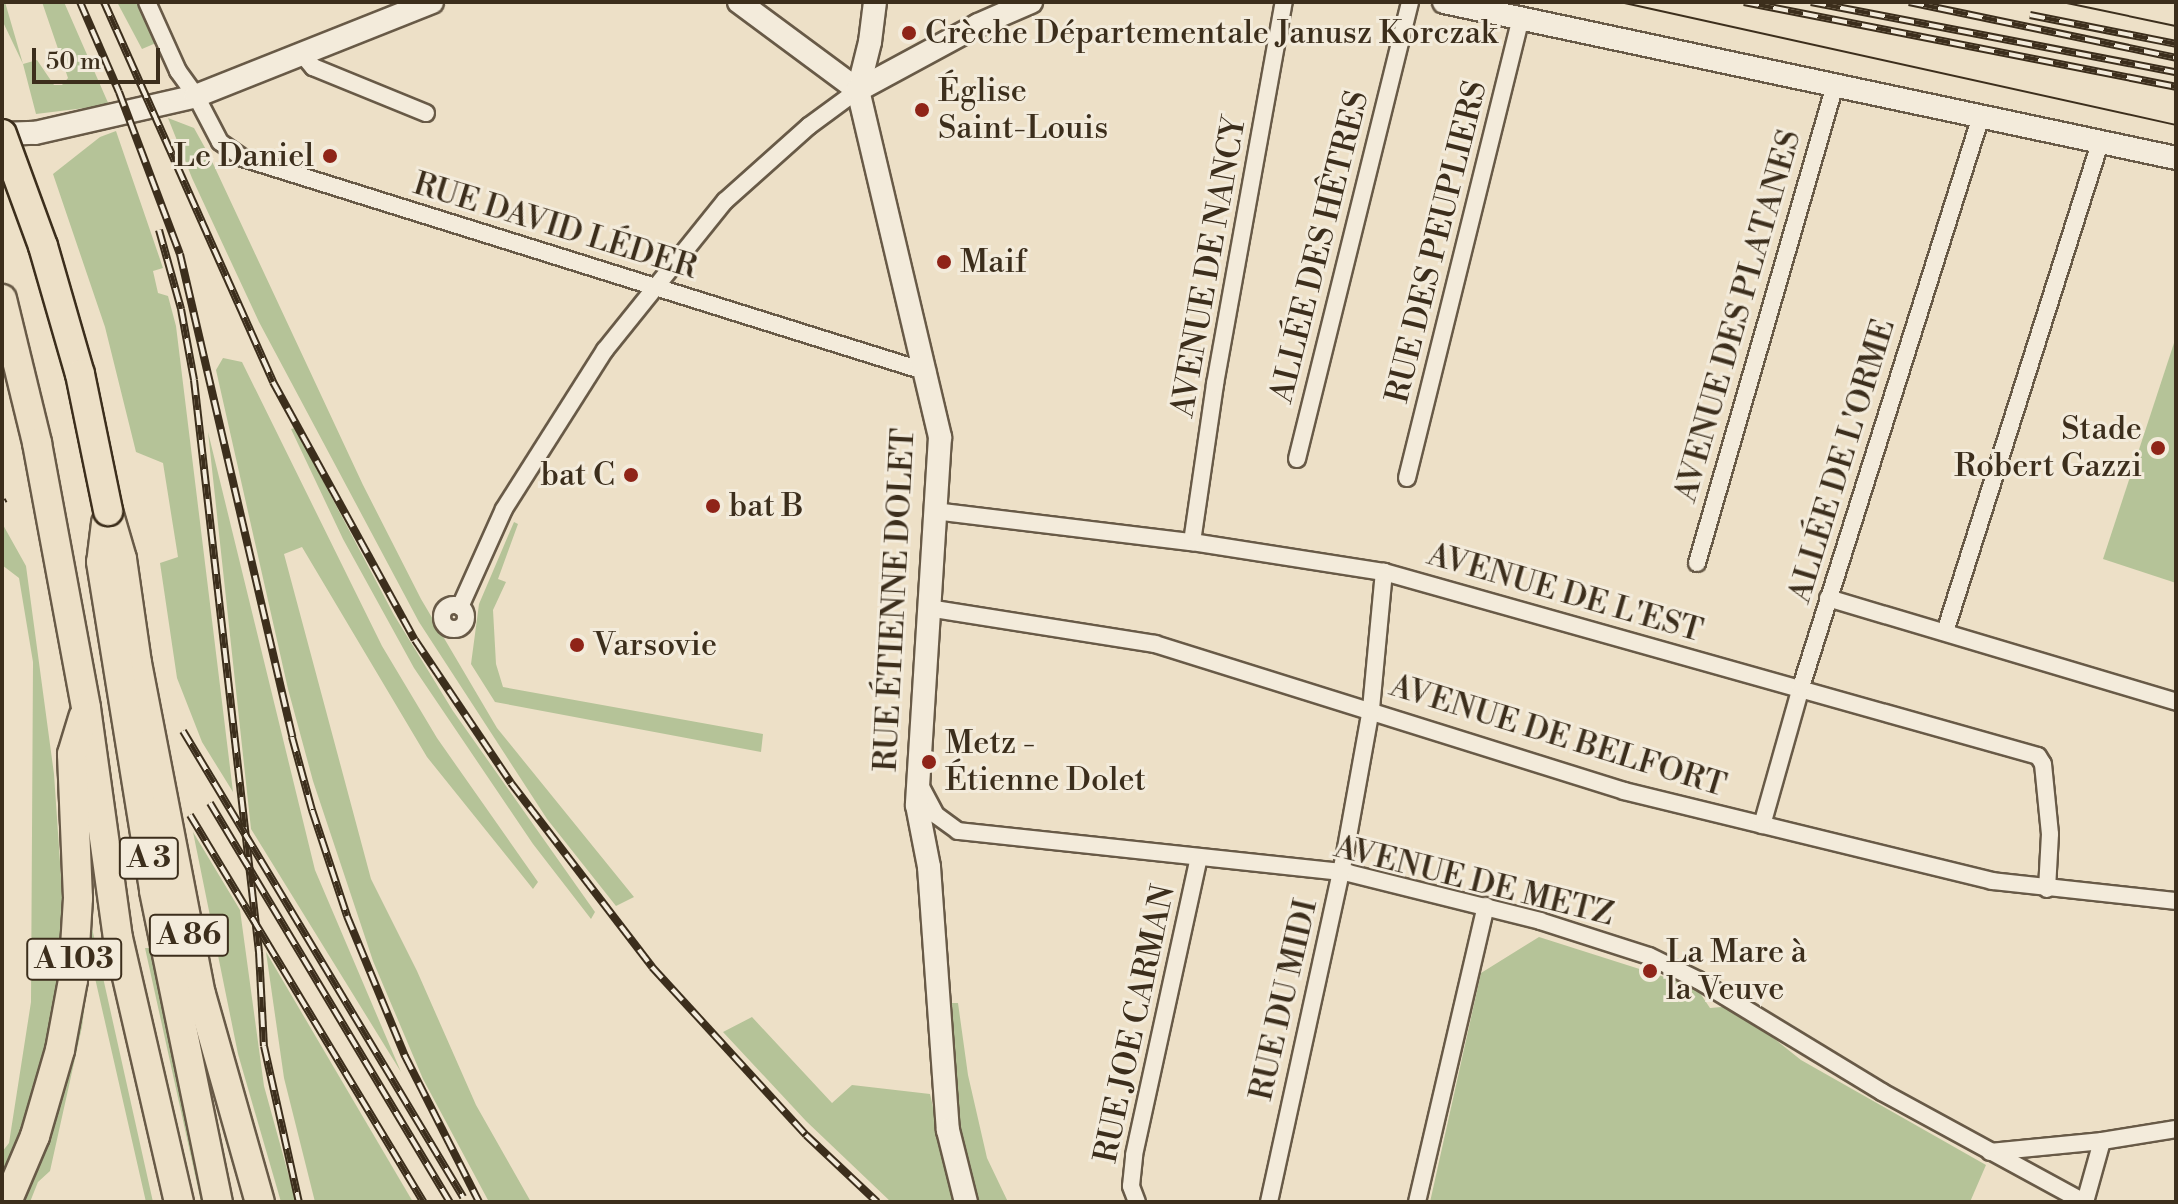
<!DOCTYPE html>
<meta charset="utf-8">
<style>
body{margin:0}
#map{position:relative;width:2178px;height:1204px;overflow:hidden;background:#ede0c7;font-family:"Libre Bodoni",serif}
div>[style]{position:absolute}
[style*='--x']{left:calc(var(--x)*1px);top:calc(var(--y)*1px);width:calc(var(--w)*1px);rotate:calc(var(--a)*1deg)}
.green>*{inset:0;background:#b5c398}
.roads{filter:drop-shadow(2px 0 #685a47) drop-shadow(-2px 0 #685a47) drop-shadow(0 2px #685a47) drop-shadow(0 -2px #685a47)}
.street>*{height:16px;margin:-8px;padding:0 8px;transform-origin:8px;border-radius:8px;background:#f3ebdb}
.street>.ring{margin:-8px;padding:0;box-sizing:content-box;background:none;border:16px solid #f3ebdb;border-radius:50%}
.secondary>*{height:22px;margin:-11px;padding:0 11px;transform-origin:11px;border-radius:11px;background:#f3ebdb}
.highway>*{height:28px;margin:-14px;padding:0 14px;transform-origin:14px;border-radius:14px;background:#ede0c7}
.tram>*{height:2px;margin:-1px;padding:0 1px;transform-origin:1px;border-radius:1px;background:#3c2e1c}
.rail>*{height:8px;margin-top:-4px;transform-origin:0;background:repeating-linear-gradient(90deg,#f3ebdb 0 15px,#3c2e1c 0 30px);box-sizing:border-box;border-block:2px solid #3c2e1c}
.bridges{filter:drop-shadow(2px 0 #3c2e1c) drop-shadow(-2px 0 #3c2e1c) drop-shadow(0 2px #3c2e1c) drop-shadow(0 -2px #3c2e1c)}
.highway-bridge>*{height:28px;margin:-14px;padding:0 14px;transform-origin:14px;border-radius:14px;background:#ede0c7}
.dots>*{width:22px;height:22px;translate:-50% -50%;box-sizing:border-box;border:4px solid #f3ebdb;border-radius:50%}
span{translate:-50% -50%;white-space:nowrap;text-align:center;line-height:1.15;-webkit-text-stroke:6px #f3ebdb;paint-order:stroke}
.shield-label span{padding:2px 6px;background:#f3ebdb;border:2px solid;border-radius:6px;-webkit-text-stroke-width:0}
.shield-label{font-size:30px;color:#3c2e1c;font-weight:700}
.poi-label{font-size:32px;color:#3c2e1c}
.left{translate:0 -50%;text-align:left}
.right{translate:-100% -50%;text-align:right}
.street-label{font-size:32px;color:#3c2e1c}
.frame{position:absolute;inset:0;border:4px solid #3c2e1c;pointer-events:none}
.scale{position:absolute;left:32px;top:48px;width:128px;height:36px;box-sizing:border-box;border:4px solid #3c2e1c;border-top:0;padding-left:10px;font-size:24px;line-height:28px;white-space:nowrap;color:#3c2e1c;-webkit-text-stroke:6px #f3ebdb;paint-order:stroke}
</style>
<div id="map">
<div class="green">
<i style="clip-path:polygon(2px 2px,5px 2px,23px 64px,37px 60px,54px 85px,62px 85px,68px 78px,42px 2px,64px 2px,109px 105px,36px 114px,23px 64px,2px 20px)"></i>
<i style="clip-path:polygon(117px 2px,137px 2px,156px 43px,142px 49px)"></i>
<i style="clip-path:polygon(168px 118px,194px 128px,209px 155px,363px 485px,421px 599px,497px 728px,634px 897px,616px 906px,547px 819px,419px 622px,259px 322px,192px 178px)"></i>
<i style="clip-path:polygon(116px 131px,163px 268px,153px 271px,158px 293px,168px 296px,176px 326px,233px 792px,202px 742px,177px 678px,160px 563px,178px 557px,163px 463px,136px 452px,105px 327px,53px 174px,100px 137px)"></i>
<i style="clip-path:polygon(2176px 337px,2176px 583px,2103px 559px)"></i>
<i style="clip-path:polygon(223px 358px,242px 362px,382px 646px,437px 738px,538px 882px,533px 889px,427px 757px,302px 547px,284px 554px,371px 879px,417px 971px,476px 1105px,531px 1202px,489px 1202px,423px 1079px,373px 961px,313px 781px,288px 689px,216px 370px)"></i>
<i style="clip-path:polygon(295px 428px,394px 615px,453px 711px,595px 912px,591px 919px,533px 844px,414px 668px,343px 539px,291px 429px)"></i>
<i style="clip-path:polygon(208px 432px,315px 870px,401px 1072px,251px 829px)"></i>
<i style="clip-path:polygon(514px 522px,518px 524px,498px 579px,506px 582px,493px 610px,496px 664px,503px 687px,763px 734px,761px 752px,495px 702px,471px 664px,479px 604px)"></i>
<i style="clip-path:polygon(2px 523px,26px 566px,54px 774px,66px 950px,49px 1053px,2px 1192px,2px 1152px,9px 1143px,31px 1002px,33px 662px,19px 578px,2px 565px)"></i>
<i style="clip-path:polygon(193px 832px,240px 910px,264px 1086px,296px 1202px,281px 1202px,238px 1054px)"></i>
<i style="clip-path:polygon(88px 910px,153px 1202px,146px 1202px,95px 978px,88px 979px,82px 1027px,50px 1171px,38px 1182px,30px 1202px,21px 1202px)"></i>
<i style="clip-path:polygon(1539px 937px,1696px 987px,1710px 1008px,1733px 1006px,1801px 1060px,1986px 1165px,1970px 1202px,1430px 1202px,1481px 973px)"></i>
<i style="clip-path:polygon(145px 948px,152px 948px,176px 1073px,208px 1202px,201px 1202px)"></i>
<i style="clip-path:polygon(266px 952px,413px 1202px,315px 1202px,284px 1078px)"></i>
<i style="clip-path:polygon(952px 1003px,958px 1003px,968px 1075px,987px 1158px,1008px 1202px,978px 1202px,957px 1134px)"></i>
<i style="clip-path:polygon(752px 1017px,832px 1103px,852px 1085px,930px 1094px,955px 1202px,891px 1202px,806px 1121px,723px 1032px)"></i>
</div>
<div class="roads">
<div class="street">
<i style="--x:147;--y:2;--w:76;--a:65.8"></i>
<i style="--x:178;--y:71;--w:31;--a:54"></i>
<i style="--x:196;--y:96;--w:52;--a:62.4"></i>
<i style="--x:220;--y:142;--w:28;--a:35"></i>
<i style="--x:243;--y:158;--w:717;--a:17.37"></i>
<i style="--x:303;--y:55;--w:16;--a:50"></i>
<i style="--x:313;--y:67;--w:122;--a:22.2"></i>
<i style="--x:1297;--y:459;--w:471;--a:-76.1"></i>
<i style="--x:1407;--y:478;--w:473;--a:-76.1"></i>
<i style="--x:934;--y:511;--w:260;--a:6.9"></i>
<i style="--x:1192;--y:542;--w:194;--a:8.9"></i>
<i style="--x:1384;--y:572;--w:679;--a:15.71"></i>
<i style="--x:2038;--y:756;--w:9;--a:58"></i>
<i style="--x:2043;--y:764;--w:70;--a:84.3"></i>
<i style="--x:2050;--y:834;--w:55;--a:93.1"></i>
<i style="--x:1192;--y:542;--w:160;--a:-81.7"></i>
<i style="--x:1215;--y:384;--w:388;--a:-79.8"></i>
<i style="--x:1697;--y:563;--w:498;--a:-73.9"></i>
<i style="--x:1828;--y:598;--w:363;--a:16.6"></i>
<i class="ring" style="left:442px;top:605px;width:8px;height:8px"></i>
<i style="--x:460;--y:607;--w:107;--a:-65.8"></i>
<i style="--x:504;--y:509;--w:188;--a:-57.6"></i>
<i style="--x:605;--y:350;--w:191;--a:-51.2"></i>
<i style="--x:725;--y:201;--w:113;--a:-41.8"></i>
<i style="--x:809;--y:126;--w:61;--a:-36.3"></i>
<i style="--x:928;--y:608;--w:230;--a:9"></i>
<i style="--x:1155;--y:644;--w:491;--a:17.4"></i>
<i style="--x:1624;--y:791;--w:379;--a:13.7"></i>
<i style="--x:1992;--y:881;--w:185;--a:6.2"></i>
<i style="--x:1945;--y:632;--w:516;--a:-72.41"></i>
<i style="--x:920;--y:785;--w:34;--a:62"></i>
<i style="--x:936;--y:815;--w:27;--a:36"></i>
<i style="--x:958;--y:831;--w:392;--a:6.1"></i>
<i style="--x:1348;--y:873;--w:198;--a:14"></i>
<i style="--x:1540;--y:921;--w:114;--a:17.8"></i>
<i style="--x:1649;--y:956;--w:55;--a:26.1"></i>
<i style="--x:1698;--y:980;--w:215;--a:31.3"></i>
<i style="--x:1882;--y:1092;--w:230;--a:28.6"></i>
<i style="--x:1762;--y:825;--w:143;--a:-74.2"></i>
<i style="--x:1801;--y:687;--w:599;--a:-72.5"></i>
<i style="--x:1990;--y:1152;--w:113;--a:-5.6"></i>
<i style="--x:2102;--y:1141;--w:75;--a:-9.2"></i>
<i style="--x:1137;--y:1202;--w:17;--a:-111"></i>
<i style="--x:1131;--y:1186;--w:31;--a:-84"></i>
<i style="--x:1134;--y:1155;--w:305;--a:-77.7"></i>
<i style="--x:1269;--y:1202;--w:351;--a:-77.7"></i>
<i style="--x:1344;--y:859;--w:152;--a:-79.8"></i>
<i style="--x:1371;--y:709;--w:138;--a:-84.6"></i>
<i style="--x:1417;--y:1202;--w:304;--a:-76.9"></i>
<i style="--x:2085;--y:1202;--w:63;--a:-74.4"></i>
</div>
<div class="secondary">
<i style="--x:739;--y:2;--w:148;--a:36.5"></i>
<i style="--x:875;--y:2;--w:40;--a:97.1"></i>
<i style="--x:870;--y:42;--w:49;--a:104"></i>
<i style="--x:858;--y:90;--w:357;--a:76.7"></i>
<i style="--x:940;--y:437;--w:369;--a:93.6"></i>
<i style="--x:917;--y:805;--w:63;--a:79"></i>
<i style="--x:929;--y:867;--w:264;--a:85.9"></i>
<i style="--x:948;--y:1130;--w:74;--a:76"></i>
<i style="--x:1444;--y:2;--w:748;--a:12.03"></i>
<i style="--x:858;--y:90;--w:136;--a:-28.4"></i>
<i style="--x:978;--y:25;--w:58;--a:-23.5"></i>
<i style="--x:2;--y:134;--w:33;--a:-2"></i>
<i style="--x:35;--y:133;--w:165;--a:-12.9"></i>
<i style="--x:196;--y:96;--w:254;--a:-21.7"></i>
</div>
<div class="highway">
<i style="--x:2;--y:299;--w:148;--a:76.3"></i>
<i style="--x:37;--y:443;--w:269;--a:79.5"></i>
<i style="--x:86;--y:708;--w:232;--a:82.1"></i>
<i style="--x:118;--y:938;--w:271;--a:77"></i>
<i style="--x:108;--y:511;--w:50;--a:73.7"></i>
<i style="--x:122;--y:559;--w:105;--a:81.8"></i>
<i style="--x:137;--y:663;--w:337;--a:79.1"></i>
<i style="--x:201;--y:994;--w:216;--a:74.2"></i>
<i style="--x:106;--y:523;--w:39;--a:97"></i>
<i style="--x:101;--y:562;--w:333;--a:80.8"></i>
<i style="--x:154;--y:891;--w:318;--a:78.4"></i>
<i style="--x:7;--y:1202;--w:72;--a:-67"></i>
<i style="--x:35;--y:1136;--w:90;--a:-73.8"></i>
<i style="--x:60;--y:1050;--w:71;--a:-79.5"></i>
<i style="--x:73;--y:980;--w:82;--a:-86.5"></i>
<i style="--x:78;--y:898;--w:144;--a:-92.4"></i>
<i style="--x:72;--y:754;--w:39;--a:-73"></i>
</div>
</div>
<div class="tram">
<i style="--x:1620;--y:2;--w:569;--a:12.47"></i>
<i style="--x:2062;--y:2;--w:116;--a:11.9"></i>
</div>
<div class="rail">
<i style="--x:80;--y:2;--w:98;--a:66.6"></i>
<i style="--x:119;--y:92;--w:173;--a:69.4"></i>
<i style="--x:180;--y:254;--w:496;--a:76.9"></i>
<i style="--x:292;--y:737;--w:76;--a:74.7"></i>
<i style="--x:312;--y:810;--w:112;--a:71.7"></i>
<i style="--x:347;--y:916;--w:152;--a:67.5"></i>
<i style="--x:405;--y:1056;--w:164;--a:63.1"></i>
<i style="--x:104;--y:2;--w:416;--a:66"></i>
<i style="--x:273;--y:382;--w:294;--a:61.2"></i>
<i style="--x:415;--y:640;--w:172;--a:56.1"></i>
<i style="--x:511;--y:783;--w:232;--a:52.5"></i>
<i style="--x:652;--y:967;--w:228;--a:47.5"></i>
<i style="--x:806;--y:1135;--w:98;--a:43.3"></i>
<i style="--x:1744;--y:2;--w:440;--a:11.1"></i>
<i style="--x:1811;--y:2;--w:372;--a:10.9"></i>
<i style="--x:1909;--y:2;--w:273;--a:11.8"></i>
<i style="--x:2030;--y:15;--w:149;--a:11.2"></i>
<i style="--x:159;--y:230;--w:82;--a:74.4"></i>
<i style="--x:181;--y:309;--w:72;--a:79.6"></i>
<i style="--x:194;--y:380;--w:576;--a:83.52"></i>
<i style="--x:259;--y:952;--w:94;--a:87"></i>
<i style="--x:264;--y:1046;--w:160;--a:77.4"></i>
<i style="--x:2;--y:500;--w:4;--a:63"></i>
<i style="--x:183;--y:731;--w:544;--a:59"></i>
<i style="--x:210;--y:803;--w:466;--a:59"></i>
<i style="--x:190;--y:815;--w:452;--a:58.9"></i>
</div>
<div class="bridges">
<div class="highway-bridge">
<i style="--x:2;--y:134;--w:119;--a:69.9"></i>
<i style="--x:43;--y:246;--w:133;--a:73.9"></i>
<i style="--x:80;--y:374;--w:140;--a:78.4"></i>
</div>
</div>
<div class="dots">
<i style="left:909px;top:33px;background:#8f2418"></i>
<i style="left:922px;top:110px;background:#8f2418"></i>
<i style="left:330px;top:156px;background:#8f2418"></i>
<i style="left:944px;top:262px;background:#8f2418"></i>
<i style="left:2158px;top:448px;background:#8f2418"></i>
<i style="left:631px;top:475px;background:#8f2418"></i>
<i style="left:713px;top:506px;background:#8f2418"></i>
<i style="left:577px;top:645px;background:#8f2418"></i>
<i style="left:929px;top:762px;background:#8f2418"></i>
<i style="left:1650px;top:971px;background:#8f2418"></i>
</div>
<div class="shield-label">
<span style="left:149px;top:858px">A 3</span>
<span style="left:189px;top:935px">A 86</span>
<span style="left:74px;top:959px">A 103</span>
</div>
<div class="poi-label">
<span class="left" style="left:925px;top:33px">Crèche Départementale Janusz Korczak</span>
<span class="left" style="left:938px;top:110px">Église<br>Saint-Louis</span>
<span class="right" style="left:314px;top:156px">Le Daniel</span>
<span class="left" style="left:960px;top:262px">Maif</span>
<span class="right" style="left:2142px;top:448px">Stade<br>Robert Gazzi</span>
<span class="right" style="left:615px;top:475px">bat C</span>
<span class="left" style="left:729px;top:506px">bat B</span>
<span class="left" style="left:593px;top:645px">Varsovie</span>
<span class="left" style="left:945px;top:762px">Metz -<br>Étienne Dolet</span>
<span class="left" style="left:1666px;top:971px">La Mare à<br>la Veuve</span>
</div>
<div class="street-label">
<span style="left:555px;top:226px;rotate:17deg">RUE DAVID LÉDER</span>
<span style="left:1437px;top:242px;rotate:-76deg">RUE DES PEUPLIERS</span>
<span style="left:1320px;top:247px;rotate:-76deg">ALLÉE DES HÊTRES</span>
<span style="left:1209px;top:267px;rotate:-80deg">AVENUE DE NANCY</span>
<span style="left:1738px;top:316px;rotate:-74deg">AVENUE DES PLATANES</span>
<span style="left:1842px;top:461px;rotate:-73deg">ALLÉE DE L'ORME</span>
<span style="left:1565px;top:593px;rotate:16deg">AVENUE DE L'EST</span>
<span style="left:895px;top:600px;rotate:-87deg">RUE ÉTIENNE DOLET</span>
<span style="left:1558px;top:736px;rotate:17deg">AVENUE DE BELFORT</span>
<span style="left:1474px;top:881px;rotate:14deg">AVENUE DE METZ</span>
<span style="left:1284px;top:1000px;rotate:-77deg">RUE DU MIDI</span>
<span style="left:1135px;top:1024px;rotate:-78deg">RUE JOE CARMAN</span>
</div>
<div class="frame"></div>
<div class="scale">50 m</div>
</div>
